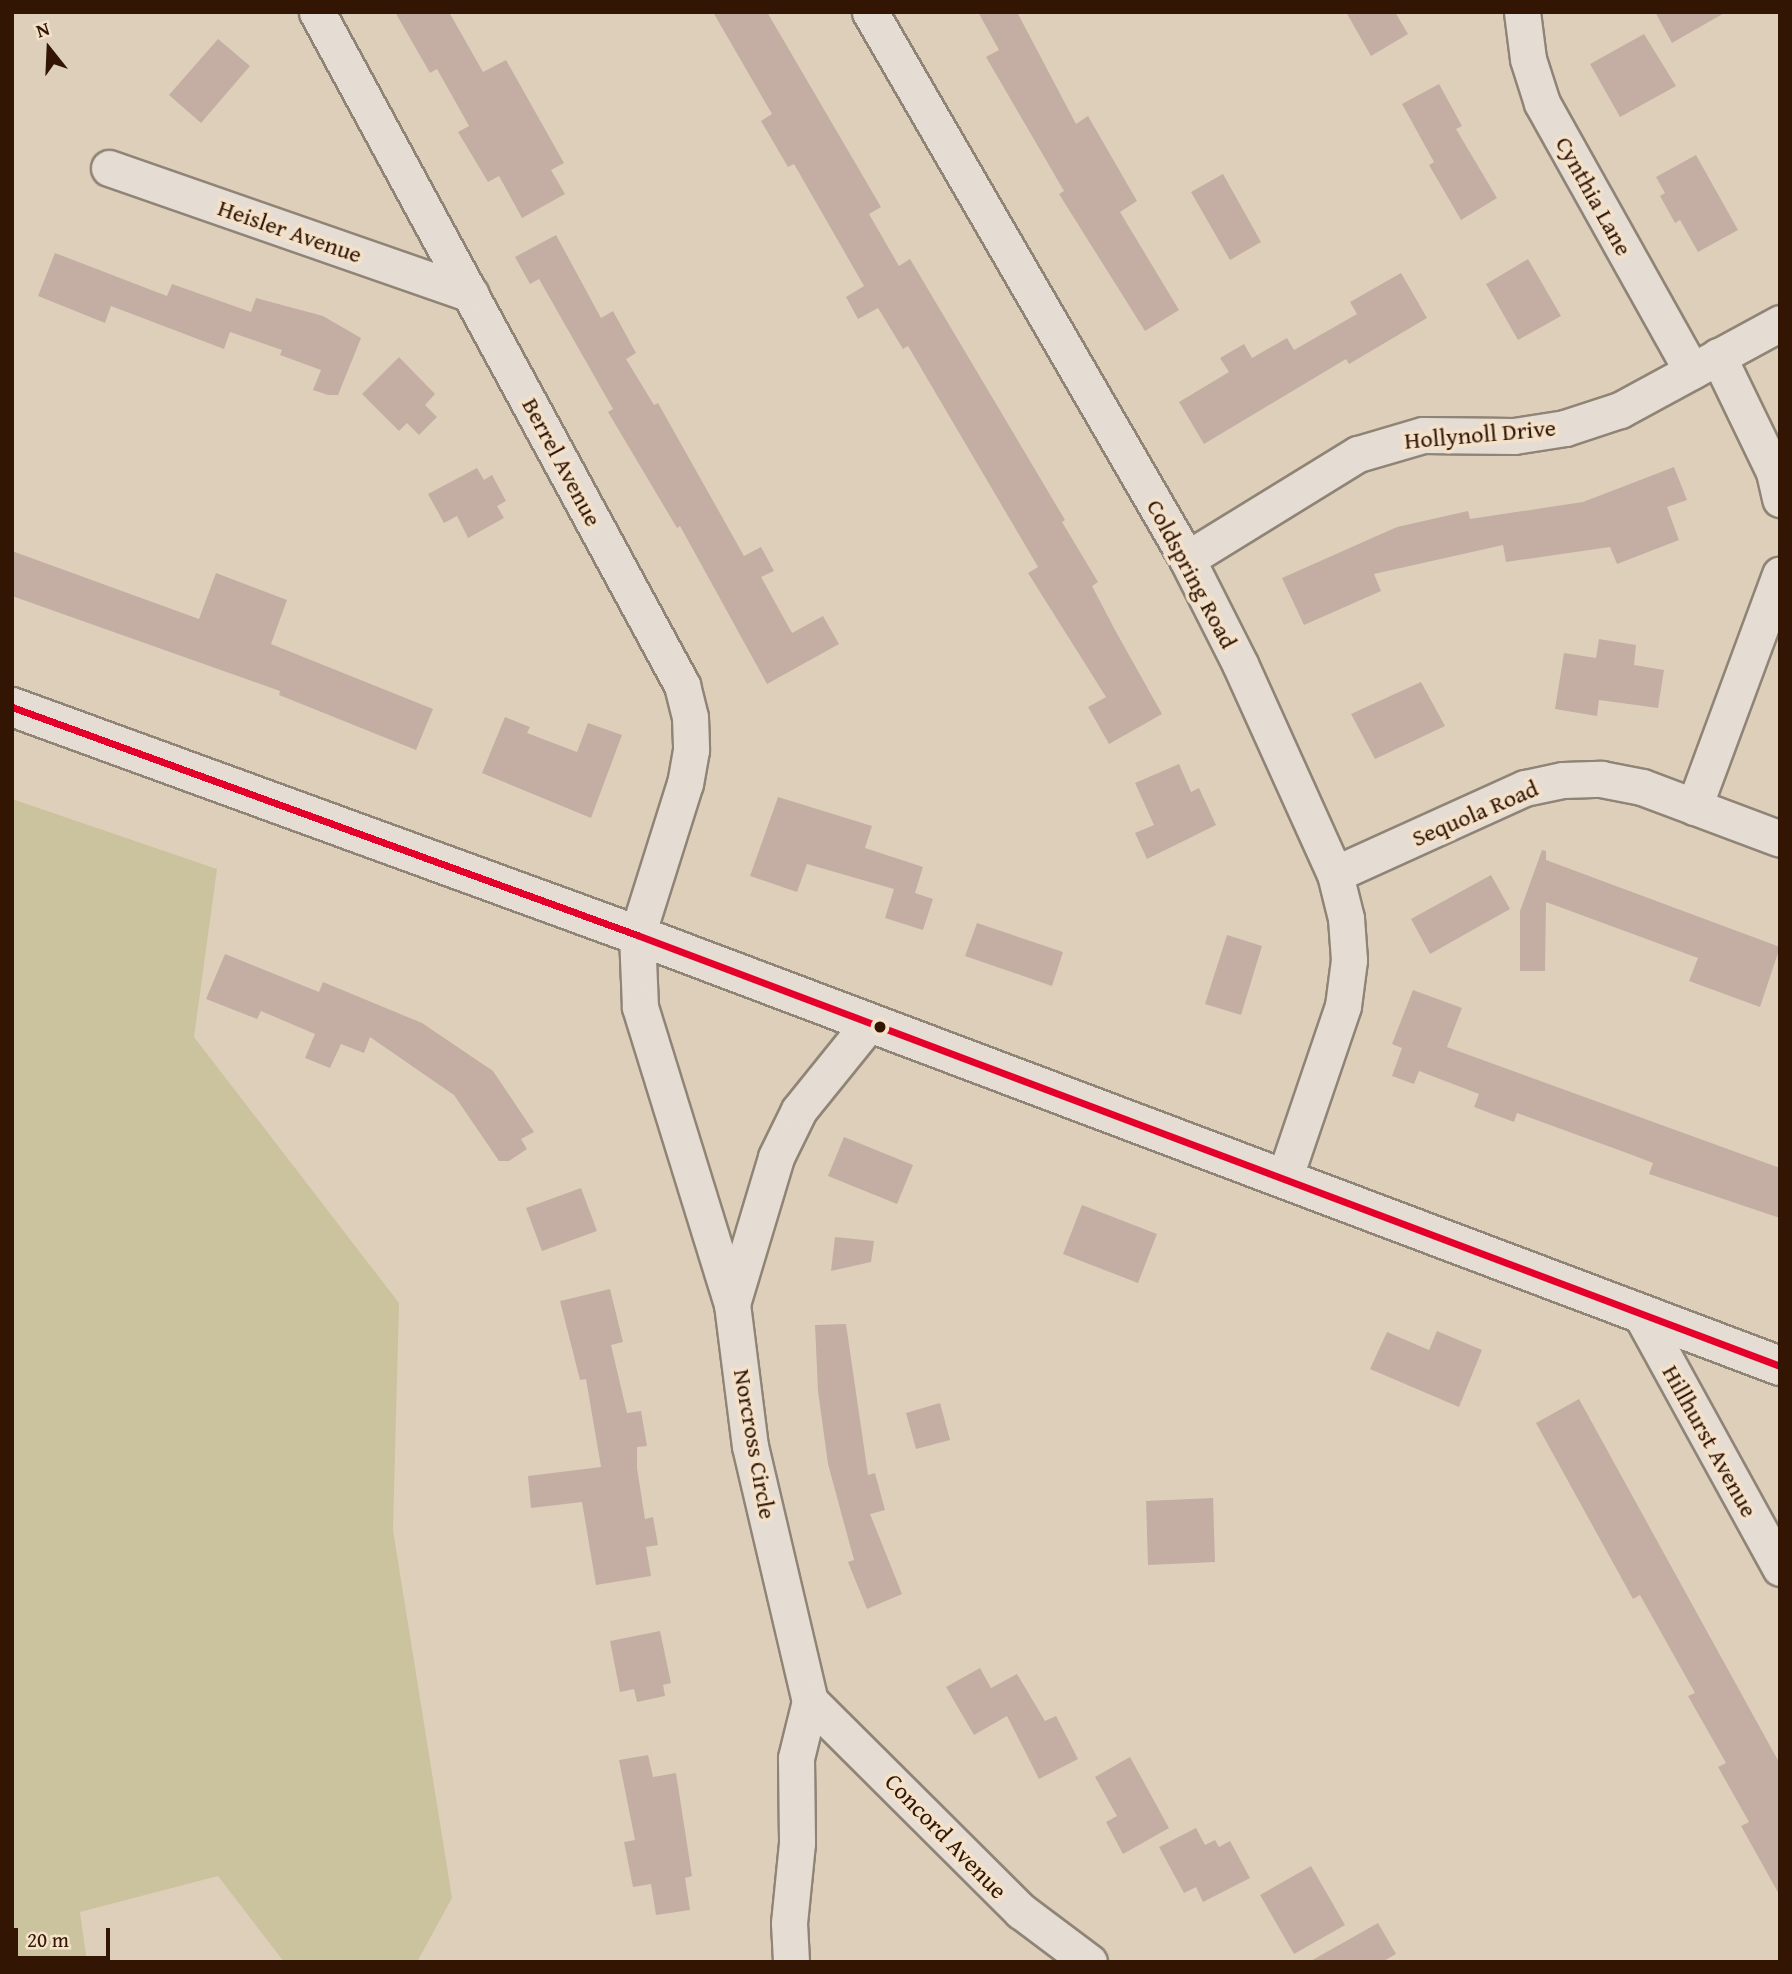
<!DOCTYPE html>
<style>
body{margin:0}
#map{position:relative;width:1792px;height:1974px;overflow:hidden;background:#decfbb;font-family:"Gentium Book Plus",serif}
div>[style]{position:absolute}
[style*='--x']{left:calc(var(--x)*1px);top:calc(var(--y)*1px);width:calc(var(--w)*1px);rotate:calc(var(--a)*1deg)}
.green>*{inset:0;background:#cbc39e}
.building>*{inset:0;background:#c4aea3}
.roads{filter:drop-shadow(2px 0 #908476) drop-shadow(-2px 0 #908476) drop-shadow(0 2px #908476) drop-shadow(0 -2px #908476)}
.street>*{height:35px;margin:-17.5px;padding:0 17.5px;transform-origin:17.5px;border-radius:17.5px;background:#e5ddd3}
.secondary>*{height:38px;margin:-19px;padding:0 19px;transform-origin:19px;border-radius:19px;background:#e5ddd3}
.bus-1>*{height:7px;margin:-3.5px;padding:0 3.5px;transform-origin:3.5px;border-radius:3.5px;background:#e4002b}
.dots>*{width:19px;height:19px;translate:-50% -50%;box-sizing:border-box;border:4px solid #f3e1ca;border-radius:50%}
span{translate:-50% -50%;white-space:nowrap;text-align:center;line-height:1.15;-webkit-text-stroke:7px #f3e1ca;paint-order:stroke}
.street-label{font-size:24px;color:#321503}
.frame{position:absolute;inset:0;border:14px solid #321503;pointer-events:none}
.north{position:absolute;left:14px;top:14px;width:70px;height:70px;-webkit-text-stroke:5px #f3e1ca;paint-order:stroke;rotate:342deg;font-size:19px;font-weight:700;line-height:28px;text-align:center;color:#321503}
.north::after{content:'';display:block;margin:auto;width:24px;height:32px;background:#321503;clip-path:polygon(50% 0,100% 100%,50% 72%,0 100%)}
.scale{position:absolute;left:14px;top:1928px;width:96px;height:32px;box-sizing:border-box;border:4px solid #321503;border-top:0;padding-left:9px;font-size:21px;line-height:24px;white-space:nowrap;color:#321503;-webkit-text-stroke:5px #f3e1ca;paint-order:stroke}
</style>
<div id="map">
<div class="green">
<i style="clip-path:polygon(12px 799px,217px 869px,194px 1037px,399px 1303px,393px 1530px,452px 1898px,417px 1962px,284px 1962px,218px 1876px,80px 1912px,87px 1962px,12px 1962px)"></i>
</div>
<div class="building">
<i style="clip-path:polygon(395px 12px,449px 12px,483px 72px,506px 60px,564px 163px,551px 170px,565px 194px,522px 218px,499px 176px,488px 182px,458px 132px,469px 126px,437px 69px,430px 73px)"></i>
<i style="clip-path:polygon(713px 12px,767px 12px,881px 207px,869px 214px,899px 266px,910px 259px,1065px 520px,1062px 522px,1098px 582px,1092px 586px,1115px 630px,1162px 714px,1109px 744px,1088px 707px,1106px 697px,1028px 573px,1038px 567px,908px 346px,903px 349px,878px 308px,858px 319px,846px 297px,864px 286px,794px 164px,788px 167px,761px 121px,772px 114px)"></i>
<i style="clip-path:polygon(978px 12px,1017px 12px,1076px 124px,1088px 116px,1137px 201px,1120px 212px,1179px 310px,1145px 331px,1059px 194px,1064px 191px,986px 57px,999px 50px)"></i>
<i style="clip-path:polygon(1346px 12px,1395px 12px,1408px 34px,1371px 56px)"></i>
<i style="clip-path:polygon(1655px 12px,1726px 12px,1672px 43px)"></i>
<i style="clip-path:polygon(1644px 34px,1676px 86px,1620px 117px,1590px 64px)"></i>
<i style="clip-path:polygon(218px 39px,250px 66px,201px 123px,169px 95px)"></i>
<i style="clip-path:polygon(1439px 84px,1462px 126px,1456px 129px,1497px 198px,1461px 220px,1429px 165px,1434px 162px,1402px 104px)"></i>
<i style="clip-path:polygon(1696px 155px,1738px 230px,1698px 252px,1680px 220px,1675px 223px,1660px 196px,1665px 193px,1656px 177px)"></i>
<i style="clip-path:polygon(1223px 174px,1261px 242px,1230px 260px,1191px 192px)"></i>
<i style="clip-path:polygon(556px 235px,601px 318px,613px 311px,636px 353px,626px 359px,654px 405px,658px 403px,744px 556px,761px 547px,774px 571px,761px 577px,792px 633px,823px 616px,839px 644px,767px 684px,680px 526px,677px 528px,608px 412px,613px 409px,539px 279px,530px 284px,515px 257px)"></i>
<i style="clip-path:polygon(55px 253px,167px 296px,172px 284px,251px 312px,256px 298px,323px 316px,361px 338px,338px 395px,328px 395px,313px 390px,321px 370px,280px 355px,282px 350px,230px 332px,224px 349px,111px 306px,105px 323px,38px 296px)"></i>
<i style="clip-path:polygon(1528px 259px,1561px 316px,1518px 340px,1486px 284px)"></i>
<i style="clip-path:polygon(1401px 273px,1427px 318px,1349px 364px,1346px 359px,1204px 444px,1179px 402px,1229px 372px,1220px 358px,1244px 344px,1252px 358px,1287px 338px,1294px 350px,1357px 314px,1350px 302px)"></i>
<i style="clip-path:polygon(399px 357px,435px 394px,425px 405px,437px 417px,419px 435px,407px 423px,399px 431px,362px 394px)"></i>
<i style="clip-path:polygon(1674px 467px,1687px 500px,1667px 507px,1679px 540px,1617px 564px,1610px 547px,1506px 562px,1503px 545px,1374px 574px,1381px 591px,1304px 625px,1282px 578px,1397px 527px,1468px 511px,1470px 519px,1583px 502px)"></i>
<i style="clip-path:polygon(477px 468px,484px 480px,492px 475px,506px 501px,497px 506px,504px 518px,468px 538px,457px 516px,444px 523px,428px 494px)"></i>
<i style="clip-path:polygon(12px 551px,199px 619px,216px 573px,287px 600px,271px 644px,433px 709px,416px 750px,279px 695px,280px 691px,12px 596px)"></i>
<i style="clip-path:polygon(1599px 639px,1636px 645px,1634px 665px,1664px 670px,1658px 708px,1599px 700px,1597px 716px,1555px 709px,1564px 653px,1596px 658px)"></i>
<i style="clip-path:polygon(1421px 682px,1445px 726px,1375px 759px,1351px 714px)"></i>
<i style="clip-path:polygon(505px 717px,530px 727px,527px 733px,577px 752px,588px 723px,622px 735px,591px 818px,482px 773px)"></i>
<i style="clip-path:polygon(1179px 764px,1191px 792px,1199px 788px,1216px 825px,1147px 859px,1135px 833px,1154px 825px,1135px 783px)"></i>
<i style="clip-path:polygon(778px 797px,872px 826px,865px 848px,923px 867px,915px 893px,933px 899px,923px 930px,885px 918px,894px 889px,807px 864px,797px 892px,750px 876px)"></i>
<i style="clip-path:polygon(1542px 850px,1546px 851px,1546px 860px,1780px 947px,1760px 1007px,1689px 981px,1698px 958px,1546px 902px,1545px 971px,1520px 971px,1520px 911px)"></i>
<i style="clip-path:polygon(1491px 875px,1510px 909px,1430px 954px,1411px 919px)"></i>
<i style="clip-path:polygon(977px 923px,1063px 952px,1052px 986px,965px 956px)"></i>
<i style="clip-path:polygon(1227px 935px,1262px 946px,1241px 1015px,1205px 1004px)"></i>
<i style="clip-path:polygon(225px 954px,319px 992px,323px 982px,422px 1023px,493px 1071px,534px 1132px,521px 1139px,527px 1149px,509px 1161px,499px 1161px,454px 1095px,370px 1037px,364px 1053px,341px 1044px,330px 1068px,305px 1058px,315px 1034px,261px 1011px,257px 1019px,206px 999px)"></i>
<i style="clip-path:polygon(1413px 990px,1462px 1008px,1447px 1047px,1780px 1168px,1780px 1218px,1649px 1174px,1653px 1163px,1635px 1156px,1517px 1113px,1514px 1122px,1474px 1107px,1479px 1094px,1419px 1071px,1414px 1084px,1392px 1076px,1402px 1048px,1392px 1044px)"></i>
<i style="clip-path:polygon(844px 1137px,913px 1165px,897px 1204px,828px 1176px)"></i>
<i style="clip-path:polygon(581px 1188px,597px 1231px,542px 1251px,526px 1208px)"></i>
<i style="clip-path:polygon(1082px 1205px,1157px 1234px,1138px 1283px,1063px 1254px)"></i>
<i style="clip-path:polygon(835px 1237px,874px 1241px,871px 1262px,831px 1271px)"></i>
<i style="clip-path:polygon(610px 1289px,623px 1342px,611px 1345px,627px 1413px,641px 1411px,647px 1446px,637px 1447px,637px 1468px,645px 1519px,653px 1517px,658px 1545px,646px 1547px,651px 1576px,596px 1585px,582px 1502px,531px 1508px,528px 1476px,601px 1467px,586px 1379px,580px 1380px,560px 1301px)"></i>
<i style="clip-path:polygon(846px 1324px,868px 1475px,875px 1473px,885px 1510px,870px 1514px,902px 1594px,867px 1609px,848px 1562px,854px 1560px,828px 1464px,818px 1391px,815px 1325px)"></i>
<i style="clip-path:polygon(1437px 1331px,1482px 1350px,1459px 1407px,1370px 1369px,1387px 1332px,1429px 1350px)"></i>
<i style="clip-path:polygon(1579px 1399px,1780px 1764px,1780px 1896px,1741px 1826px,1749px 1822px,1718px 1767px,1726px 1763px,1688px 1696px,1695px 1693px,1640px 1595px,1633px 1599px,1536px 1423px)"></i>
<i style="clip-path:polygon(940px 1403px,950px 1440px,916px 1449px,906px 1413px)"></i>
<i style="clip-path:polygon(1213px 1498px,1215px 1562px,1148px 1565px,1146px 1501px)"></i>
<i style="clip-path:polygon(660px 1631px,671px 1683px,663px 1685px,665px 1696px,637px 1702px,634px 1689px,620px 1692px,610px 1641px)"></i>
<i style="clip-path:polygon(980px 1668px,991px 1688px,1017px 1674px,1045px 1721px,1056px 1716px,1078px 1759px,1039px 1779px,1007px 1716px,974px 1735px,946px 1687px)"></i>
<i style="clip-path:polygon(648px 1755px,653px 1777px,676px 1773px,692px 1876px,685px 1878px,690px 1910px,656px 1915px,651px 1884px,633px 1887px,624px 1842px,635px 1840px,619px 1760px)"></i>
<i style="clip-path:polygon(1130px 1757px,1169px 1828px,1123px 1854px,1106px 1822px,1117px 1816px,1095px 1777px)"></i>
<i style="clip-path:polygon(1196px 1828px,1205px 1845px,1215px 1840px,1219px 1847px,1230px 1841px,1250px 1878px,1203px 1902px,1196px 1887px,1184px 1893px,1159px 1847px)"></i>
<i style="clip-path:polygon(1311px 1866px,1345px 1925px,1294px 1954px,1260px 1895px)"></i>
<i style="clip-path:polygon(1378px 1923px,1396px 1954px,1382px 1962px,1309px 1962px)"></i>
</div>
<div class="roads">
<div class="street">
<i style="--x:317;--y:12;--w:766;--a:61.53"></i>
<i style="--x:682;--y:685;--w:33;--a:76"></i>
<i style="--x:690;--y:717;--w:33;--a:88"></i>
<i style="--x:691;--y:750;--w:34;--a:100"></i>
<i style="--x:685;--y:783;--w:159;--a:107.5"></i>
<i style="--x:637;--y:935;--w:72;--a:87.6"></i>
<i style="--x:640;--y:1007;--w:311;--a:72.8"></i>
<i style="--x:732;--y:1304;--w:143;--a:82.8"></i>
<i style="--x:750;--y:1446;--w:262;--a:76.8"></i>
<i style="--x:810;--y:1701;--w:59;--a:103.8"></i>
<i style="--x:796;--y:1758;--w:85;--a:89.3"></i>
<i style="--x:797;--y:1843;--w:80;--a:95.7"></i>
<i style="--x:789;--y:1923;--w:39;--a:87"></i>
<i style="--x:870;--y:12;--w:632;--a:59.91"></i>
<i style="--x:1187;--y:559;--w:118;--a:63.2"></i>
<i style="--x:1240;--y:664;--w:230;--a:65.7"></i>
<i style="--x:1335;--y:874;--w:45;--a:76"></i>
<i style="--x:1346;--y:918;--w:42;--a:85.9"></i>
<i style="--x:1349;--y:960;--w:46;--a:97.4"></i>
<i style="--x:1343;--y:1006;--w:183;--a:108.8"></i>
<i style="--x:1522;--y:12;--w:47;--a:82.7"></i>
<i style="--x:1528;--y:59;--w:46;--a:72.3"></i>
<i style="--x:1542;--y:103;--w:307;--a:60.8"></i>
<i style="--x:109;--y:168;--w:383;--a:19.2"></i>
<i style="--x:1718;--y:356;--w:129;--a:64.2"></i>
<i style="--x:1774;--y:472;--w:28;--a:77"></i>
<i style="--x:1187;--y:559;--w:201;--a:-31.6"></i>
<i style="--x:1358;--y:454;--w:68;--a:-16.3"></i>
<i style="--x:1423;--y:435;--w:91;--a:0.6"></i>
<i style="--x:1514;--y:436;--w:52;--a:-8.9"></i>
<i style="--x:1565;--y:428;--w:58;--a:-18.1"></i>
<i style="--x:1620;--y:410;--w:182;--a:-28.5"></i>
<i style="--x:1694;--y:807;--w:248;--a:-69.7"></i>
<i style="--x:1335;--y:874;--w:209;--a:-24.4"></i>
<i style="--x:1525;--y:788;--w:39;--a:-12"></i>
<i style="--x:1563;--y:780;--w:38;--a:-2"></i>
<i style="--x:1601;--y:779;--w:42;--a:11"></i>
<i style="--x:1642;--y:787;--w:147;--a:20.6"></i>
<i style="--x:732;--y:1304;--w:153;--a:-73.3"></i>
<i style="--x:776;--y:1157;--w:52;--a:-63.9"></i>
<i style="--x:799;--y:1110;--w:113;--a:-51.1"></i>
<i style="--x:1640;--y:1313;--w:291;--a:61.2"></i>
<i style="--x:810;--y:1701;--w:298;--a:44.9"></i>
<i style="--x:1021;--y:1911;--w:85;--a:36.9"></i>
</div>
<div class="secondary">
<i style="--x:12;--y:707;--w:665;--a:20.04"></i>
<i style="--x:637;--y:935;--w:1222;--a:20.66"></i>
</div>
</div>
<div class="bus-1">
<i style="--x:12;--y:707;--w:665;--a:20.04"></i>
<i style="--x:637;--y:935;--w:1222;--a:20.66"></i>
</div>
<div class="dots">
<i style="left:880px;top:1027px;background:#321503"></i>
</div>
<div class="street-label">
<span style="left:1594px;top:196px;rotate:61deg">Cynthia Lane</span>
<span style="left:290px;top:231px;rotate:19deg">Heisler Avenue</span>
<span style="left:1480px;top:434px;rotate:-5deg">Hollynoll Drive</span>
<span style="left:562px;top:462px;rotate:62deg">Berrel Avenue</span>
<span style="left:1192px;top:574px;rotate:62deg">Coldspring Road</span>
<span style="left:1475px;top:813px;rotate:-23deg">Sequola Road</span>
<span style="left:1710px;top:1441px;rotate:61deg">Hillhurst Avenue</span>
<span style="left:755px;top:1444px;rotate:80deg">Norcross Circle</span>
<span style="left:946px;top:1836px;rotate:46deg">Concord Avenue</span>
</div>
<div class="frame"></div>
<div class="north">N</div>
<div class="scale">20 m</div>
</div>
